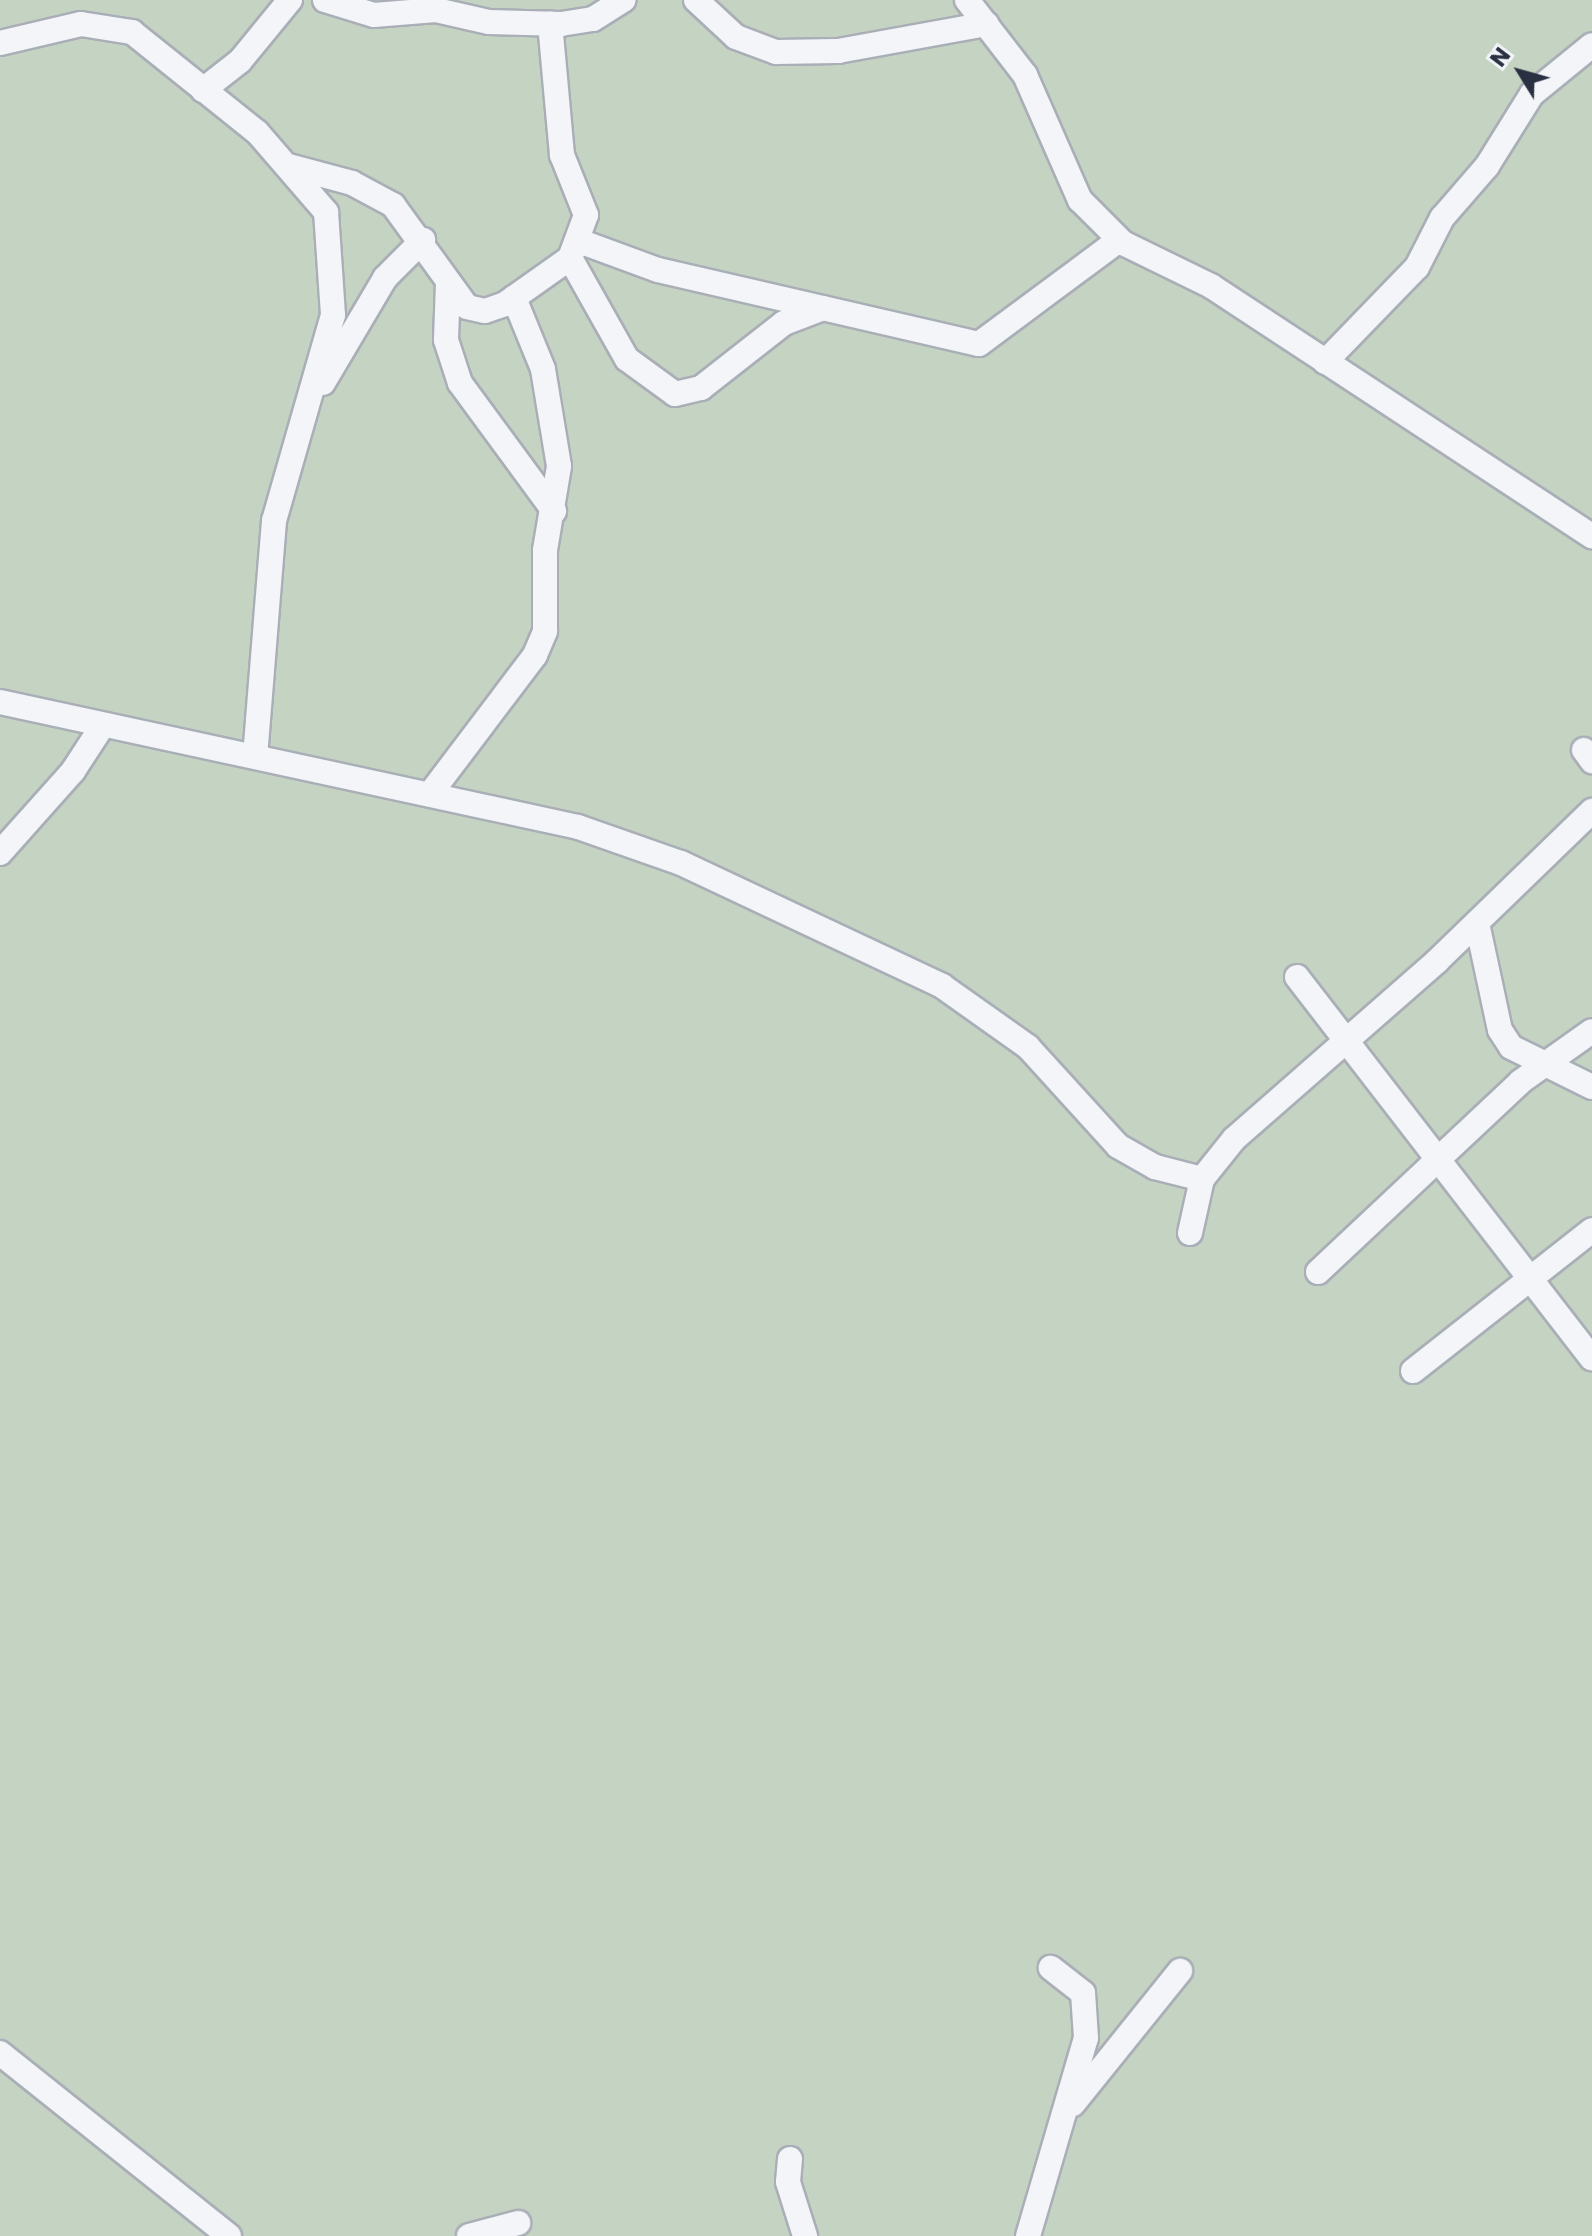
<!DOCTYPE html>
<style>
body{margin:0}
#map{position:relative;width:1592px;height:2236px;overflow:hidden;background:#e0e4e9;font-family:Poppins,sans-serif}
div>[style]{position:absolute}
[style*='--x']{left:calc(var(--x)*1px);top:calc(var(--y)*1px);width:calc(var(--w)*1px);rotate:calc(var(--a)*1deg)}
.green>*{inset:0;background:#c5d3c2}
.roads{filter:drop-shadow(2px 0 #a9aeb7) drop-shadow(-2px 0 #a9aeb7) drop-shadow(0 2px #a9aeb7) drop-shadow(0 -2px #a9aeb7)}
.minor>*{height:24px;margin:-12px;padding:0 12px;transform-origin:12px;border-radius:12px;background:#f3f5f8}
span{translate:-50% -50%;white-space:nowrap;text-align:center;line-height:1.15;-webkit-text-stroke:6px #f0f3f7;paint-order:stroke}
.north{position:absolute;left:1480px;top:32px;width:80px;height:80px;-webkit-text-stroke:6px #f0f3f7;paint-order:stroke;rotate:307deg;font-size:22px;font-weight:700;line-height:32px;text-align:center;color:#293041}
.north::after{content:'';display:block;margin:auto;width:28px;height:36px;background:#293041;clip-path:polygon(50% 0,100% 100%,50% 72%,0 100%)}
</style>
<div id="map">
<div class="green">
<i style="clip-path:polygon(0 0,1592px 0,1592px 2236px,0 2236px)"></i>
</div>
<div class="roads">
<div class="minor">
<i style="--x:325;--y:0;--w:51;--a:17"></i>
<i style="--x:374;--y:15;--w:62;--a:-4.6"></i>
<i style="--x:436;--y:10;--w:54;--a:12.8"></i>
<i style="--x:489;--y:22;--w:72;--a:1.6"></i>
<i style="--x:561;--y:24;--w:32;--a:-9"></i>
<i style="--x:593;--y:19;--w:36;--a:-32"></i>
<i style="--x:696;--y:0;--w:54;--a:42.8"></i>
<i style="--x:736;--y:37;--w:43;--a:20.6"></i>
<i style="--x:776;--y:52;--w:62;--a:-0.9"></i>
<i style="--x:838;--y:51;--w:151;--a:-10.3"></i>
<i style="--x:967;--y:0;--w:95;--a:52.3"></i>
<i style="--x:1025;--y:75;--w:137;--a:66.3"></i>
<i style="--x:1080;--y:200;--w:61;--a:45"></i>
<i style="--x:1123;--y:243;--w:98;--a:26"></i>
<i style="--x:1211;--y:286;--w:456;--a:33.3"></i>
<i style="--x:0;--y:43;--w:83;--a:-13.2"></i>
<i style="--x:81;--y:24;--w:52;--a:8.9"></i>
<i style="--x:132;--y:32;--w:160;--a:38.7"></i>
<i style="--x:257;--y:132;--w:106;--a:49.2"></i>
<i style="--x:326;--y:212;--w:103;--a:86.1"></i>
<i style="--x:333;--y:315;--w:214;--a:106"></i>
<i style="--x:274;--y:521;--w:236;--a:94.6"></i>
<i style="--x:203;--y:90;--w:47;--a:-38.1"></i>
<i style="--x:240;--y:61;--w:79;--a:-50.7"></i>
<i style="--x:289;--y:166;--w:65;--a:15.1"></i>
<i style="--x:352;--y:183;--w:47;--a:28.2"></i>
<i style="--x:393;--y:205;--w:126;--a:54"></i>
<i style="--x:467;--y:307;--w:18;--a:13"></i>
<i style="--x:485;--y:311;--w:21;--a:-19"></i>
<i style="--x:505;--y:304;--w:80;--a:-35.3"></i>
<i style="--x:570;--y:258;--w:46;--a:-69.6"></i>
<i style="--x:586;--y:215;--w:65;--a:-111.8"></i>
<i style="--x:562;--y:155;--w:132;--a:-95.2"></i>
<i style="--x:579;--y:241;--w:84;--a:20.2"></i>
<i style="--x:658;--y:270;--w:329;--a:13"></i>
<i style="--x:979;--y:344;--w:174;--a:-36.6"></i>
<i style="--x:570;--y:258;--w:116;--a:60.6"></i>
<i style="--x:627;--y:359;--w:59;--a:36.1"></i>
<i style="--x:675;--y:394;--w:27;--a:-13"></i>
<i style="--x:701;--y:388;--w:105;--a:-38.1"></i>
<i style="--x:784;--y:323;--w:42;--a:-21"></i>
<i style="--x:448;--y:282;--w:58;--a:92"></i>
<i style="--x:446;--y:340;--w:45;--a:72"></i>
<i style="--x:460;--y:383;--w:159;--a:53.7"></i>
<i style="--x:1325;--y:362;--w:132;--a:-45.9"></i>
<i style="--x:1417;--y:267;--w:55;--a:-63"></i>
<i style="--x:1442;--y:218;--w:69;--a:-49.1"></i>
<i style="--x:1487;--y:166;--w:85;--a:-58"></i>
<i style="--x:1532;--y:94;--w:77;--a:-39.2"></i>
<i style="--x:323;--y:383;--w:122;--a:-59.4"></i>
<i style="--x:385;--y:278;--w:54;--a:-45"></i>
<i style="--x:0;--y:702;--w:591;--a:12.2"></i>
<i style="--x:578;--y:827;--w:109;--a:19.3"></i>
<i style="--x:681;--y:863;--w:289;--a:25.2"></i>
<i style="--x:942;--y:986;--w:105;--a:35.3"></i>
<i style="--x:1028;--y:1047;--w:134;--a:47.7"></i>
<i style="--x:1118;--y:1146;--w:43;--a:29.6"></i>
<i style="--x:1155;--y:1167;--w:49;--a:14.3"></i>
<i style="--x:1584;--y:750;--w:14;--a:54"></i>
<i style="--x:430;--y:794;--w:174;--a:-52.9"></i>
<i style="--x:535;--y:655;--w:26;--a:-67"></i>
<i style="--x:545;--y:631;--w:81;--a:-90"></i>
<i style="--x:545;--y:550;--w:85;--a:-80.5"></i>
<i style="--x:559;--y:466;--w:98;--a:-99.4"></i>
<i style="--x:543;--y:369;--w:77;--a:-112.2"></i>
<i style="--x:0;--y:853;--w:110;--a:-48.3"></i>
<i style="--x:73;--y:771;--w:55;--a:-56.9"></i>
<i style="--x:1477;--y:923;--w:109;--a:77.9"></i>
<i style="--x:1500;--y:1030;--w:20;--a:57"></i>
<i style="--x:1511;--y:1047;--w:90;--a:26.3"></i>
<i style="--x:1297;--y:977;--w:482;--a:52.3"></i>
<i style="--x:1190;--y:1233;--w:55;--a:-77.5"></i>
<i style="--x:1202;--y:1179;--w:51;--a:-51.3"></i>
<i style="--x:1234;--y:1139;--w:270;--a:-41.2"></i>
<i style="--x:1437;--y:961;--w:216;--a:-44.1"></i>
<i style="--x:1318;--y:1272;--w:277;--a:-43.2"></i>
<i style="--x:1520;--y:1082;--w:88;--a:-35.3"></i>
<i style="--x:1413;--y:1371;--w:228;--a:-38.2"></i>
<i style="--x:0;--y:2053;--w:293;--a:38.6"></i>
<i style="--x:1073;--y:2104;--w:171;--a:-51.2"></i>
<i style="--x:790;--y:2159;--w:23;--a:95"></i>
<i style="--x:788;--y:2182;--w:57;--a:72.5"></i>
<i style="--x:469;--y:2236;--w:51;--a:-14.9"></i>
<i style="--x:1028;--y:2236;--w:206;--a:-73.7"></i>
<i style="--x:1086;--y:2038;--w:45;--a:-93.8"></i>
<i style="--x:1083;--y:1993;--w:41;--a:-142"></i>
</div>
</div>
<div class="north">N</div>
</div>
